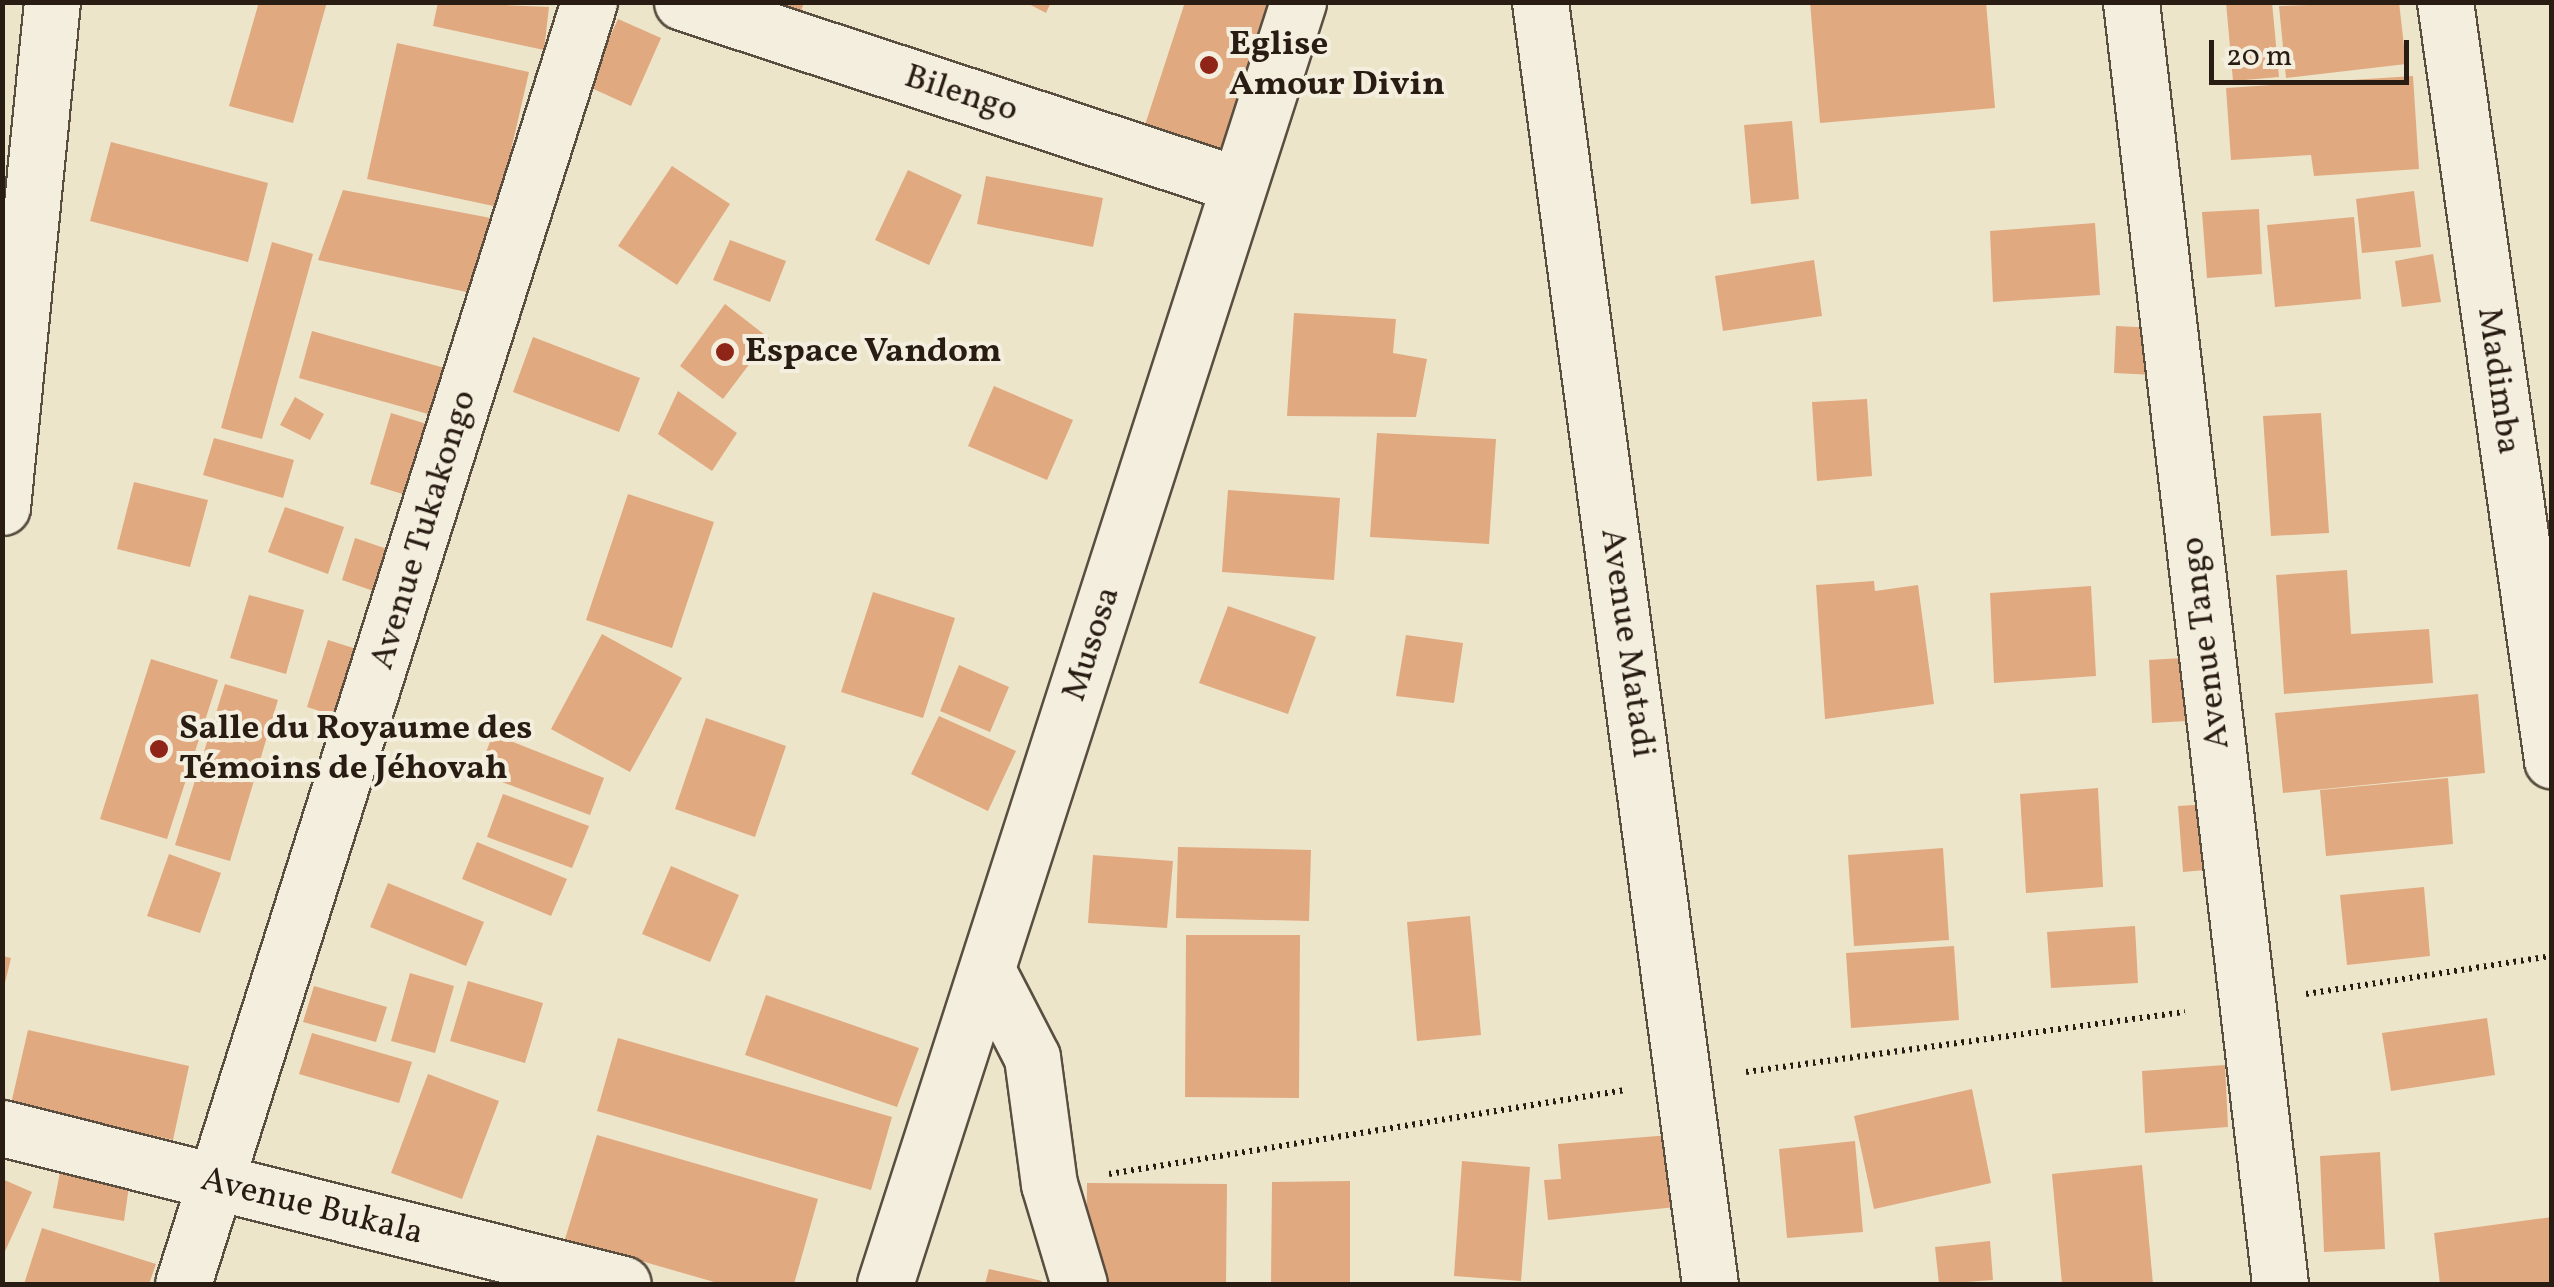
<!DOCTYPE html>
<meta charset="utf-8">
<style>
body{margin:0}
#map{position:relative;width:2554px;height:1287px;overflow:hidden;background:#ece5ca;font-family:Vollkorn,serif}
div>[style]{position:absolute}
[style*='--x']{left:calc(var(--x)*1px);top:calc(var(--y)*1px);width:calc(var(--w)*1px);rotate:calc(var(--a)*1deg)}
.building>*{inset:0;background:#e1a980}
.path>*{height:6px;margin-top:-3px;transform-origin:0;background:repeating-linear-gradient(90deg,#291c13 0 2.5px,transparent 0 7.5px)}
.roads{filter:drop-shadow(2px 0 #5a4e41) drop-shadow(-2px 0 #5a4e41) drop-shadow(0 2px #5a4e41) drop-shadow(0 -2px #5a4e41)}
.minor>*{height:55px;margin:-27.5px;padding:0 27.5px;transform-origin:27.5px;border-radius:27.5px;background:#f3eedd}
.dots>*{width:28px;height:28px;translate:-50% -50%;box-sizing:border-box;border:5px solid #f3eedd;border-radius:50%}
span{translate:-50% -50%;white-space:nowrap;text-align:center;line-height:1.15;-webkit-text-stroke:8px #f3eedd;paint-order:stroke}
.poi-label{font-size:35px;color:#291c13;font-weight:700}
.left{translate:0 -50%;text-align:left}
.street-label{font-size:35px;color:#291c13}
.frame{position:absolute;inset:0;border:5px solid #291c13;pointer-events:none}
.scale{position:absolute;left:2209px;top:40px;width:200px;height:45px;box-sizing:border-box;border:5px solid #291c13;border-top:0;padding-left:12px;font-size:30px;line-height:35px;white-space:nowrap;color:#291c13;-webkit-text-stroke:8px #f3eedd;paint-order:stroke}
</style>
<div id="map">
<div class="building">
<i style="clip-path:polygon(259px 2px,327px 2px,293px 123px,229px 106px)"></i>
<i style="clip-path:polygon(438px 2px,549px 7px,544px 50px,433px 26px)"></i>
<i style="clip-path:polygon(743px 2px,804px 2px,798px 21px)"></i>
<i style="clip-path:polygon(1025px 2px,1051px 2px,1046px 13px)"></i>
<i style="clip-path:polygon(1185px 2px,1274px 2px,1224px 153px,1144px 128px)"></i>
<i style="clip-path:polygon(1810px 2px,1986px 2px,1995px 108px,1820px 123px)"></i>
<i style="clip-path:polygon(2226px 2px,2272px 2px,2279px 77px,2233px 81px)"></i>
<i style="clip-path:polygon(2399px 2px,2406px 64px,2286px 78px,2279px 6px)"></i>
<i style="clip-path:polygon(618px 19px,661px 38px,631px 106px,587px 86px)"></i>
<i style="clip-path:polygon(397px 43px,529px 72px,498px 207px,367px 179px)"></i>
<i style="clip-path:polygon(2413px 76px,2419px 169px,2314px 176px,2311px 155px,2231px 160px,2226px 88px)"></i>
<i style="clip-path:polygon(1792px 121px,1799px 199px,1751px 204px,1744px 125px)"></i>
<i style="clip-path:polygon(111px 142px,268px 183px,248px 262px,90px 221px)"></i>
<i style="clip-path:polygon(672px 166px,730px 204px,677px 285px,618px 246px)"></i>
<i style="clip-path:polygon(908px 170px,962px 195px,929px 265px,875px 240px)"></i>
<i style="clip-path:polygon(986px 176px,1103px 198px,1093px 247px,977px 224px)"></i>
<i style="clip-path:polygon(343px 190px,496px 219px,471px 293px,318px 260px)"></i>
<i style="clip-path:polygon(2414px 191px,2421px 247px,2362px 253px,2356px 199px)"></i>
<i style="clip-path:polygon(2259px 209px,2262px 274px,2207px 278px,2202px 212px)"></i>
<i style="clip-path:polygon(2354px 217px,2361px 299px,2275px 307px,2267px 225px)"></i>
<i style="clip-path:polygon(2095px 223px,2100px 295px,1993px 302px,1990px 231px)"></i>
<i style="clip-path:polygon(730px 240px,786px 261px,770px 302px,713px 280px)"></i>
<i style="clip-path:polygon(272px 242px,313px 254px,262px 439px,221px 428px)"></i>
<i style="clip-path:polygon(2433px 254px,2441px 302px,2402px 307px,2395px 261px)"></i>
<i style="clip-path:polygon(1814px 260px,1822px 316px,1723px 331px,1715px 276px)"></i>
<i style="clip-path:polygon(725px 304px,769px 338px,723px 399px,680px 366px)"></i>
<i style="clip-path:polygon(1294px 313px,1396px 319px,1393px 353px,1427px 359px,1416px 417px,1287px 416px)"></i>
<i style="clip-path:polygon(2116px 326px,2157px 328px,2155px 375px,2114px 373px)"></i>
<i style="clip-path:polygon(312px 331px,459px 372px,446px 419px,299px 378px)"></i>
<i style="clip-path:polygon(533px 337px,640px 378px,619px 432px,513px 392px)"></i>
<i style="clip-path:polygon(994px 386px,1073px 420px,1047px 480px,968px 446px)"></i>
<i style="clip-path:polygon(678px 391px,737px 433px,712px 471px,658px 434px)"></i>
<i style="clip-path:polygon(295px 397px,324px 414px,310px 440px,280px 425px)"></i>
<i style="clip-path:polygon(1867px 399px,1872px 476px,1817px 481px,1812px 402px)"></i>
<i style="clip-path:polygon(391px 413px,443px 429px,422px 500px,370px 484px)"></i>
<i style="clip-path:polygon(2321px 413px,2329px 533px,2271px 536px,2263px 416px)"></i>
<i style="clip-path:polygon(1377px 433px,1496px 439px,1489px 544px,1370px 537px)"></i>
<i style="clip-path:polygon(214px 438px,294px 460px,283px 498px,203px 475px)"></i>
<i style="clip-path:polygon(134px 482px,208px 500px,190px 567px,117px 549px)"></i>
<i style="clip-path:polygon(1228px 490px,1340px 498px,1334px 580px,1222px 572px)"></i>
<i style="clip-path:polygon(628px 494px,714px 522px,672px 648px,586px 620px)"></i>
<i style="clip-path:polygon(285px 507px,344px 527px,328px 574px,268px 552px)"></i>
<i style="clip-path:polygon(355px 538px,396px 552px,382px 594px,342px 580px)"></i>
<i style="clip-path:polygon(2347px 570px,2351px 634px,2429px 629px,2433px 683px,2284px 694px,2276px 575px)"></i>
<i style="clip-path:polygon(1874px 581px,1875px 591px,1918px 585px,1934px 704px,1825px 719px,1816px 585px)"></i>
<i style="clip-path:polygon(2091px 586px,2096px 676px,1994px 683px,1990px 593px)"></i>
<i style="clip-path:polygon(873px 592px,955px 618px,923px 718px,841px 692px)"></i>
<i style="clip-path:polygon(249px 595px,304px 610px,286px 674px,230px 658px)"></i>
<i style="clip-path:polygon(1228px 606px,1316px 637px,1288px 714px,1199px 683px)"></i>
<i style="clip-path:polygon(602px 634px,682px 678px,630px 772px,551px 729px)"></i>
<i style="clip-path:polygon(1406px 635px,1463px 643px,1454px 703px,1396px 696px)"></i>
<i style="clip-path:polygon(328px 640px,366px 652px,345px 719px,307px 707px)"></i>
<i style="clip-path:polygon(2183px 658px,2187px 721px,2152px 723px,2149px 660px)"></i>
<i style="clip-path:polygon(151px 659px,218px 680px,167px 839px,100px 819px)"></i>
<i style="clip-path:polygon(959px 665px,1009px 687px,990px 732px,940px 711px)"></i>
<i style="clip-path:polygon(225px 684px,278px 700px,230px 861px,175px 845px)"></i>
<i style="clip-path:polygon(2478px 694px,2485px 773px,2283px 793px,2275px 713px)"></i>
<i style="clip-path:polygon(939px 716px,1016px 751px,988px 811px,911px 774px)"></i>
<i style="clip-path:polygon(706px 718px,786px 746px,755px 837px,675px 809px)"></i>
<i style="clip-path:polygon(493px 734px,604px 778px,590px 815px,478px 773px)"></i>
<i style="clip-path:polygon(2448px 778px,2453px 844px,2326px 856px,2320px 790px)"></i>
<i style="clip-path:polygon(2098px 788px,2103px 887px,2026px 893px,2020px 794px)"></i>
<i style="clip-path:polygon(503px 794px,589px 826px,572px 868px,487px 837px)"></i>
<i style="clip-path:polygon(2212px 804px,2217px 869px,2183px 872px,2178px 806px)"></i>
<i style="clip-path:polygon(477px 842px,567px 879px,551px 916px,462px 879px)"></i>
<i style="clip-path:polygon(1178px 847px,1311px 850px,1309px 921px,1176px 918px)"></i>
<i style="clip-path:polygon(1943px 848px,1949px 940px,1854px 946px,1848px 855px)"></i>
<i style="clip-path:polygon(169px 854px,221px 873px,200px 933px,147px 916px)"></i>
<i style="clip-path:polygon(1093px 855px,1173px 861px,1167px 928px,1088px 923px)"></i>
<i style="clip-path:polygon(671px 866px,739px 895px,710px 962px,642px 934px)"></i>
<i style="clip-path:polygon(388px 883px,484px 922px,466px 966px,370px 927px)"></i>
<i style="clip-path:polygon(2424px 887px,2430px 956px,2347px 965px,2340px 895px)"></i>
<i style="clip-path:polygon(1470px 916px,1481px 1035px,1417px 1041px,1407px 922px)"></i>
<i style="clip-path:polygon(2135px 926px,2138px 983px,2051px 988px,2047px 932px)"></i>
<i style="clip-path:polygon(1186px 935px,1300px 935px,1299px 1098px,1185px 1097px)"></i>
<i style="clip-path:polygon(1954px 946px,1959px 1020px,1851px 1028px,1846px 953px)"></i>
<i style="clip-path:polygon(2px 956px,11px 958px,4px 987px,2px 986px)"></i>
<i style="clip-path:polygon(410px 973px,454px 986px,435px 1053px,391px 1041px)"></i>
<i style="clip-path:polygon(468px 981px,543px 1003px,525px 1063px,450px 1041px)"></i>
<i style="clip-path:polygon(314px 986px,387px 1007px,376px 1042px,303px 1022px)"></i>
<i style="clip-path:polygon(766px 995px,919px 1048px,897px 1107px,745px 1055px)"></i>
<i style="clip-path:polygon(2487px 1018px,2495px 1075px,2391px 1091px,2382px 1033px)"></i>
<i style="clip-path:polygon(28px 1030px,189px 1066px,173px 1140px,11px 1104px)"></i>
<i style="clip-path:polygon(312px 1033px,412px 1062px,399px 1103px,299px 1074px)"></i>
<i style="clip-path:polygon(618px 1038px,892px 1117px,871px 1190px,597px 1111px)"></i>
<i style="clip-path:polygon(2225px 1065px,2228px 1127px,2145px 1133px,2142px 1071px)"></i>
<i style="clip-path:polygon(428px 1074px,499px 1101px,462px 1199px,391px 1173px)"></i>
<i style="clip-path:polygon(1972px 1089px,1991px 1183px,1874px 1209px,1854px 1116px)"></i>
<i style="clip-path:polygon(597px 1135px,818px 1199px,794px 1284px,721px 1284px,565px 1239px)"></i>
<i style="clip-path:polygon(1670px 1135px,1676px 1207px,1548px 1220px,1544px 1180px,1561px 1179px,1558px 1144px)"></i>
<i style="clip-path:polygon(1855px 1141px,1863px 1232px,1787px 1238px,1779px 1149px)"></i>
<i style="clip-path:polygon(64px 1152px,131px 1172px,124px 1221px,53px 1208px)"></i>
<i style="clip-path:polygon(2380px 1152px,2385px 1249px,2324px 1252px,2320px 1156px)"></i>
<i style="clip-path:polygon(1462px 1161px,1530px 1167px,1521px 1281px,1454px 1276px)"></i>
<i style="clip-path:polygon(2142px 1165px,2153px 1284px,2062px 1284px,2052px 1174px)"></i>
<i style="clip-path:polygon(2px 1179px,32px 1192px,2px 1258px)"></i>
<i style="clip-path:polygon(1350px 1181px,1350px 1284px,1271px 1284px,1272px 1182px)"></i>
<i style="clip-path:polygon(1087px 1183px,1227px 1184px,1226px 1284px,1086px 1284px)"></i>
<i style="clip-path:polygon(2552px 1217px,2552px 1284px,2440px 1284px,2434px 1233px)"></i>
<i style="clip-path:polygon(42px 1228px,156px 1264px,149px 1284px,24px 1284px)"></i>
<i style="clip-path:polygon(1990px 1241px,1993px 1280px,1939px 1284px,1935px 1247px)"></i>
<i style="clip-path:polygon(989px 1269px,1042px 1281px,1041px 1284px,985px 1284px)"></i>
</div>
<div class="path">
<i style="--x:2306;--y:994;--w:249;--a:-8.8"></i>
<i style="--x:1746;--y:1072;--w:443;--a:-7.8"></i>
<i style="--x:1109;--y:1174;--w:523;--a:-9.25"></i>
</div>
<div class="roads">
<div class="minor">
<i style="--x:682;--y:2;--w:586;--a:18.19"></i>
<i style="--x:1540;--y:2;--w:1293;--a:82.45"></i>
<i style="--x:2131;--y:2;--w:1291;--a:83.37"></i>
<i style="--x:2445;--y:2;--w:766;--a:81.97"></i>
<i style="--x:2;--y:507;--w:507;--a:-84.35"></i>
<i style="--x:987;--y:970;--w:98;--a:62.7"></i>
<i style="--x:1032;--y:1057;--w:128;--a:82.4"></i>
<i style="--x:1049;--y:1184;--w:104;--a:73.3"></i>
<i style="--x:2;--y:1128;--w:640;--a:14.1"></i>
<i style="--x:183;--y:1284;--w:1345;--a:-72.43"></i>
<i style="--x:885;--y:1284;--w:1347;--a:-72.14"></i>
</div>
</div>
<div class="dots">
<i style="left:1209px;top:65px;background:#8f2418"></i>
<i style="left:725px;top:352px;background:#8f2418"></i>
<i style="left:159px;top:749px;background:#8f2418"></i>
</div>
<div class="poi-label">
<span class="left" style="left:1229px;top:65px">Eglise<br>Amour Divin</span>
<span class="left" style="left:745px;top:352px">Espace Vandom</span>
<span class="left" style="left:179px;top:749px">Salle du Royaume des<br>Témoins de Jéhovah</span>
</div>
<div class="street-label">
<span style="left:961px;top:94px;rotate:18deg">Bilengo</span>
<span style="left:2498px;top:381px;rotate:82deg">Madimba</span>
<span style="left:424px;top:530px;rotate:-73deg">Avenue Tukakongo</span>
<span style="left:1627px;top:643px;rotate:82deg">Avenue Matadi</span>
<span style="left:2206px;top:643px;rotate:-97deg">Avenue Tango</span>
<span style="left:1092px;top:644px;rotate:-72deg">Musosa</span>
<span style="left:312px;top:1207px;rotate:14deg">Avenue Bukala</span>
</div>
<div class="frame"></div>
<div class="scale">20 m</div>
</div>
